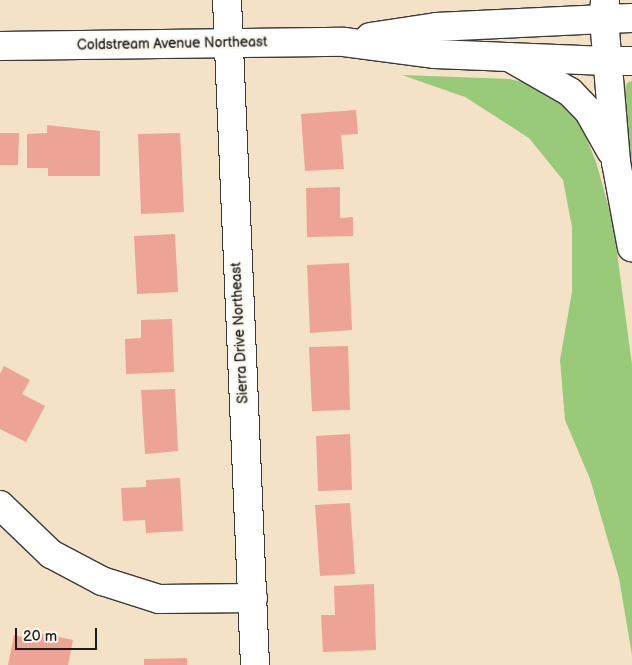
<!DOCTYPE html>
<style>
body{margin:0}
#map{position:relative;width:632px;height:665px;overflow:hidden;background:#f3e2c6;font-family:"Balsamiq Sans",sans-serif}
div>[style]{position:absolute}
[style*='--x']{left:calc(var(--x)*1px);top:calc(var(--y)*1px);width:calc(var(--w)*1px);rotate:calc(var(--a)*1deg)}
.green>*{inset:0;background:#98ca7a}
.building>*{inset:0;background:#eea397}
.roads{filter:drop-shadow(1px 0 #3c3a36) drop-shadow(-1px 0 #3c3a36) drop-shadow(0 1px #3c3a36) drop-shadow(0 -1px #3c3a36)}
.minor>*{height:28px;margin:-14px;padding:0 14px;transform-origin:14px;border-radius:14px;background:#fff}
.major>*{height:28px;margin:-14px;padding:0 14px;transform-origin:14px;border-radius:14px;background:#fff}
.highway>*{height:28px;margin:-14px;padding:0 14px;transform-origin:14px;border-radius:14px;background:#fff}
span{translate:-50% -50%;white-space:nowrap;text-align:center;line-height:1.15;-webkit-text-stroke:4.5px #fbf7ec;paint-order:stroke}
.street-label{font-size:14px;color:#1c1c1c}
.scale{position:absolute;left:15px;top:628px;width:82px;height:22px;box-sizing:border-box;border:2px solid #1c1c1c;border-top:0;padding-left:6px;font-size:15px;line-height:18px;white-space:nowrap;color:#1c1c1c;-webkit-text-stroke:4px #fbf7ec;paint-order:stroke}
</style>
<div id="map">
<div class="green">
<i style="clip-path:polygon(402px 75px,509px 79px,537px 85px,565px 102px,581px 125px,596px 162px,613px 222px,632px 365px,632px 655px,619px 578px,590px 479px,565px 420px,560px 360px,572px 292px,572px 227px,563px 180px,529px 138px,465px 97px)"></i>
<i style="clip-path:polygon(632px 81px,632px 169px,621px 98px,627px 83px)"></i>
</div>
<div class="building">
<i style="clip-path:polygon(356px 110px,358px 134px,341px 135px,344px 169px,305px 171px,301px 114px)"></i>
<i style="clip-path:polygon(47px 125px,100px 131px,100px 176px,48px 176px,48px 168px,27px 168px,27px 134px,47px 133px)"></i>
<i style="clip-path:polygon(0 133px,19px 133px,18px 165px,0 165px)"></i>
<i style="clip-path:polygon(180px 133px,184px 212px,141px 214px,138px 134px)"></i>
<i style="clip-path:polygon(340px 187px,340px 218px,353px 217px,353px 236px,307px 237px,306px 188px)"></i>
<i style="clip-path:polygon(175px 234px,178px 292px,137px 294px,134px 236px)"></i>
<i style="clip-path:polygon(349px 263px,352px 330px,310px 333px,307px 265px)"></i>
<i style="clip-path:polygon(172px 319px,174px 372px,126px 374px,125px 339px,141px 338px,141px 320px)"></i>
<i style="clip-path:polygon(348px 346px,350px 410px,312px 411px,309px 347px)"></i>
<i style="clip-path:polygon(4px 366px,30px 380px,22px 394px,45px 406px,26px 442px,0 429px,0 374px)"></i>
<i style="clip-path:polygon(175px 389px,178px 451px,145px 454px,141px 390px)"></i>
<i style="clip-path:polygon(350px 434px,352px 490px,318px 491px,316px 436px)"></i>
<i style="clip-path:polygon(180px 478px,183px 531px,146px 533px,145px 520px,123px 521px,121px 488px,146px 487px,146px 480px)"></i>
<i style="clip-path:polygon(350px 503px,355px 574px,320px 576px,315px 505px)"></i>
<i style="clip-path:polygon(374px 584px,376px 650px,323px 652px,321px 615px,335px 615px,334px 586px)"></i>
<i style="clip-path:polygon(40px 633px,73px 640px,68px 665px,8px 665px,14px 635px,39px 641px)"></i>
<i style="clip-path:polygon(187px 658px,187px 665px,144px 665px,144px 659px)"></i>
</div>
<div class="roads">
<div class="minor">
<i style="--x:227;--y:0;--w:666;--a:87.59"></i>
<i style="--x:370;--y:37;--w:67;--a:-8.6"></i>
<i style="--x:436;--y:27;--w:168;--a:-2.7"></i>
<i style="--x:604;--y:19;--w:19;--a:-87"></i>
<i style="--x:0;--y:46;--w:344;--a:-0.7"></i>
<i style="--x:344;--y:42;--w:92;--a:7.5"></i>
<i style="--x:435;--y:54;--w:172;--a:2.3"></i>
<i style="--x:0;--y:505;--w:71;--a:43.9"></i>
<i style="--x:51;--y:554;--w:58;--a:27.9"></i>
<i style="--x:102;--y:581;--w:60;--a:17.5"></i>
<i style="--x:159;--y:599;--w:94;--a:-0.6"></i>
</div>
<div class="major">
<i style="--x:604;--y:19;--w:28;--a:-2"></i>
<i style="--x:607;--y:61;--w:25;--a:0"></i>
</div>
<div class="highway">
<i style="--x:604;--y:19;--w:144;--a:85.2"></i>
<i style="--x:616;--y:162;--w:87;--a:79.5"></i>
<i style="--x:509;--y:57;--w:70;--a:29.8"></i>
<i style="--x:570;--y:92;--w:28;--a:46"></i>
<i style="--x:589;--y:112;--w:45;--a:60.6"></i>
</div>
</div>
<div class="street-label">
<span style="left:172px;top:44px;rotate:-1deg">Coldstream Avenue Northeast</span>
<span style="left:240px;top:333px;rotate:-93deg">Sierra Drive Northeast</span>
</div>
<div class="scale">20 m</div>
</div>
